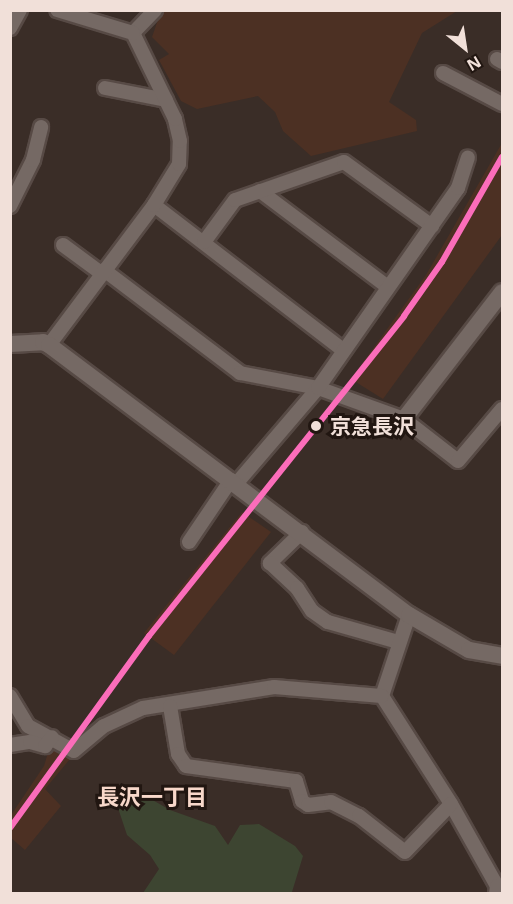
<!DOCTYPE html>
<meta charset="utf-8">
<style>
body{margin:0}
#map{position:relative;width:513px;height:904px;overflow:hidden;background:#3a2d27;font-family:"Noto Sans","Noto Sans JP",sans-serif}
div>[style]{position:absolute}
[style*='--x']{left:calc(var(--x)*1px);top:calc(var(--y)*1px);width:calc(var(--w)*1px);rotate:calc(var(--a)*1deg)}
.built>*{inset:0;background:#4c3023}
.green>*{inset:0;background:#3d4531}
.roads{filter:drop-shadow(2px 0 #574a45) drop-shadow(-2px 0 #574a45) drop-shadow(0 2px #574a45) drop-shadow(0 -2px #574a45)}
.minor>*{height:14px;margin:-7px;padding:0 7px;transform-origin:7px;border-radius:7px;background:#756964}
.tertiary>*{height:16px;margin:-8px;padding:0 8px;transform-origin:8px;border-radius:8px;background:#756964}
.rail-1>*{height:6px;margin:-3px;padding:0 3px;transform-origin:3px;border-radius:3px;background:#fb6dba}
.dots>*{width:16px;height:16px;translate:-50% -50%;box-sizing:border-box;border:3px solid #211611;border-radius:50%}
span{translate:-50% -50%;white-space:nowrap;text-align:center;line-height:1.15;-webkit-text-stroke:6px #211611;paint-order:stroke}
.stop-label{font-size:21px;color:#f1e0d9;font-weight:700}
.left{translate:0 -50%;text-align:left}
.neighbourhood-label{font-size:22px;color:#f8d8ca;font-weight:700}
.frame{position:absolute;inset:0;border:12px solid #f1e0d9;pointer-events:none}
.north{position:absolute;left:435px;top:18px;width:60px;height:60px;-webkit-text-stroke:4px #211611;paint-order:stroke;rotate:150deg;font-size:16px;font-weight:700;line-height:24px;text-align:center;color:#f1e0d9}
.north::after{content:'';display:block;margin:auto;width:21px;height:27px;background:#f1e0d9;clip-path:polygon(50% 0,100% 100%,50% 72%,0 100%)}
</style>
<div id="map">
<div class="built">
<i style="clip-path:polygon(161px 11px,457px 11px,422px 33px,389px 102px,416px 120px,417px 131px,311px 156px,283px 131px,275px 112px,258px 96px,197px 109px,181px 101px,159px 60px,169px 54px,152px 37px)"></i>
<i style="clip-path:polygon(502px 143px,502px 235px,383px 399px,351px 379px,426px 275px)"></i>
<i style="clip-path:polygon(242px 512px,271px 532px,174px 655px,144px 633px)"></i>
<i style="clip-path:polygon(50px 746px,70px 759px,45px 789px,61px 806px,25px 850px,11px 838px,11px 815px,44px 766px)"></i>
</div>
<div class="green">
<i style="clip-path:polygon(130px 787px,170px 810px,215px 826px,228px 845px,240px 825px,259px 824px,295px 846px,303px 856px,292px 892px,143px 893px,159px 869px,150px 855px,127px 835px,114px 796px)"></i>
</div>
<div class="roads">
<div class="minor">
<i style="--x:10;--y:28;--w:21;--a:-61"></i>
<i style="--x:133;--y:33;--w:32;--a:-46"></i>
<i style="--x:497;--y:59;--w:6;--a:31"></i>
<i style="--x:443;--y:73;--w:67;--a:27.7"></i>
<i style="--x:105;--y:88;--w:62;--a:11.1"></i>
<i style="--x:260;--y:191;--w:160;--a:36.9"></i>
<i style="--x:154;--y:205;--w:238;--a:37.5"></i>
<i style="--x:10;--y:206;--w:51;--a:-63.4"></i>
<i style="--x:33;--y:160;--w:34;--a:-76"></i>
<i style="--x:204;--y:242;--w:52;--a:-53.6"></i>
<i style="--x:235;--y:200;--w:115;--a:-19.2"></i>
<i style="--x:344;--y:162;--w:109;--a:36"></i>
<i style="--x:63;--y:245;--w:47;--a:36.4"></i>
<i style="--x:104;--y:270;--w:171;--a:37.1"></i>
<i style="--x:240;--y:373;--w:79;--a:10.9"></i>
<i style="--x:318;--y:388;--w:91;--a:19.8"></i>
<i style="--x:404;--y:419;--w:68;--a:37.9"></i>
<i style="--x:458;--y:461;--w:68;--a:-49.8"></i>
<i style="--x:49;--y:345;--w:175;--a:-53.1"></i>
<i style="--x:154;--y:205;--w:48;--a:-58.6"></i>
<i style="--x:179;--y:164;--w:23;--a:-88"></i>
<i style="--x:180;--y:141;--w:23;--a:-103"></i>
<i style="--x:175;--y:119;--w:96;--a:-116"></i>
<i style="--x:133;--y:33;--w:79;--a:-163.2"></i>
<i style="--x:236;--y:484;--w:126;--a:-49.5"></i>
<i style="--x:318;--y:388;--w:244;--a:-55"></i>
<i style="--x:458;--y:188;--w:32;--a:-72"></i>
<i style="--x:302;--y:532;--w:45;--a:135.9"></i>
<i style="--x:270;--y:563;--w:37;--a:43"></i>
<i style="--x:297;--y:588;--w:27;--a:57"></i>
<i style="--x:312;--y:611;--w:19;--a:35"></i>
<i style="--x:328;--y:622;--w:73;--a:15.9"></i>
<i style="--x:189;--y:542;--w:75;--a:-55.9"></i>
<i style="--x:409;--y:615;--w:85;--a:108.4"></i>
<i style="--x:382;--y:696;--w:128;--a:57.4"></i>
<i style="--x:451;--y:804;--w:94;--a:60.7"></i>
<i style="--x:497;--y:886;--w:8;--a:97"></i>
<i style="--x:10;--y:696;--w:35;--a:59"></i>
<i style="--x:28;--y:726;--w:52;--a:28.5"></i>
<i style="--x:74;--y:751;--w:39;--a:-40"></i>
<i style="--x:104;--y:726;--w:43;--a:-24.8"></i>
<i style="--x:143;--y:708;--w:133;--a:-9.1"></i>
<i style="--x:274;--y:687;--w:108;--a:4.8"></i>
<i style="--x:170;--y:706;--w:49;--a:80.5"></i>
<i style="--x:178;--y:754;--w:14;--a:56"></i>
<i style="--x:186;--y:766;--w:111;--a:7.8"></i>
<i style="--x:296;--y:781;--w:21;--a:73"></i>
<i style="--x:302;--y:801;--w:7;--a:34"></i>
<i style="--x:308;--y:805;--w:23;--a:-7"></i>
<i style="--x:331;--y:802;--w:31;--a:27"></i>
<i style="--x:359;--y:816;--w:58;--a:38"></i>
<i style="--x:405;--y:852;--w:66;--a:-46.2"></i>
<i style="--x:10;--y:745;--w:20;--a:-9"></i>
<i style="--x:30;--y:742;--w:16;--a:15"></i>
<i style="--x:45;--y:746;--w:11;--a:-52"></i>
</div>
<div class="tertiary">
<i style="--x:10;--y:344;--w:33;--a:-3"></i>
<i style="--x:43;--y:342;--w:7;--a:27"></i>
<i style="--x:49;--y:345;--w:450;--a:36.9"></i>
<i style="--x:409;--y:615;--w:69;--a:30.3"></i>
<i style="--x:469;--y:650;--w:34;--a:10"></i>
<i style="--x:404;--y:419;--w:160;--a:-52.3"></i>
</div>
</div>
<div class="rail-1">
<i style="--x:10;--y:828;--w:237;--a:-54.1"></i>
<i style="--x:149;--y:636;--w:409;--a:-51.4"></i>
<i style="--x:404;--y:316;--w:66;--a:-54.9"></i>
<i style="--x:442;--y:262;--w:121;--a:-60.3"></i>
</div>
<div class="dots">
<i style="left:316px;top:426px;background:#f1e0d9"></i>
</div>
<div class="stop-label">
<span class="left" style="left:330px;top:426px">京急長沢</span>
</div>
<div class="neighbourhood-label">
<span style="left:152px;top:797px">長沢一丁目</span>
</div>
<div class="frame"></div>
<div class="north">N</div>
</div>
